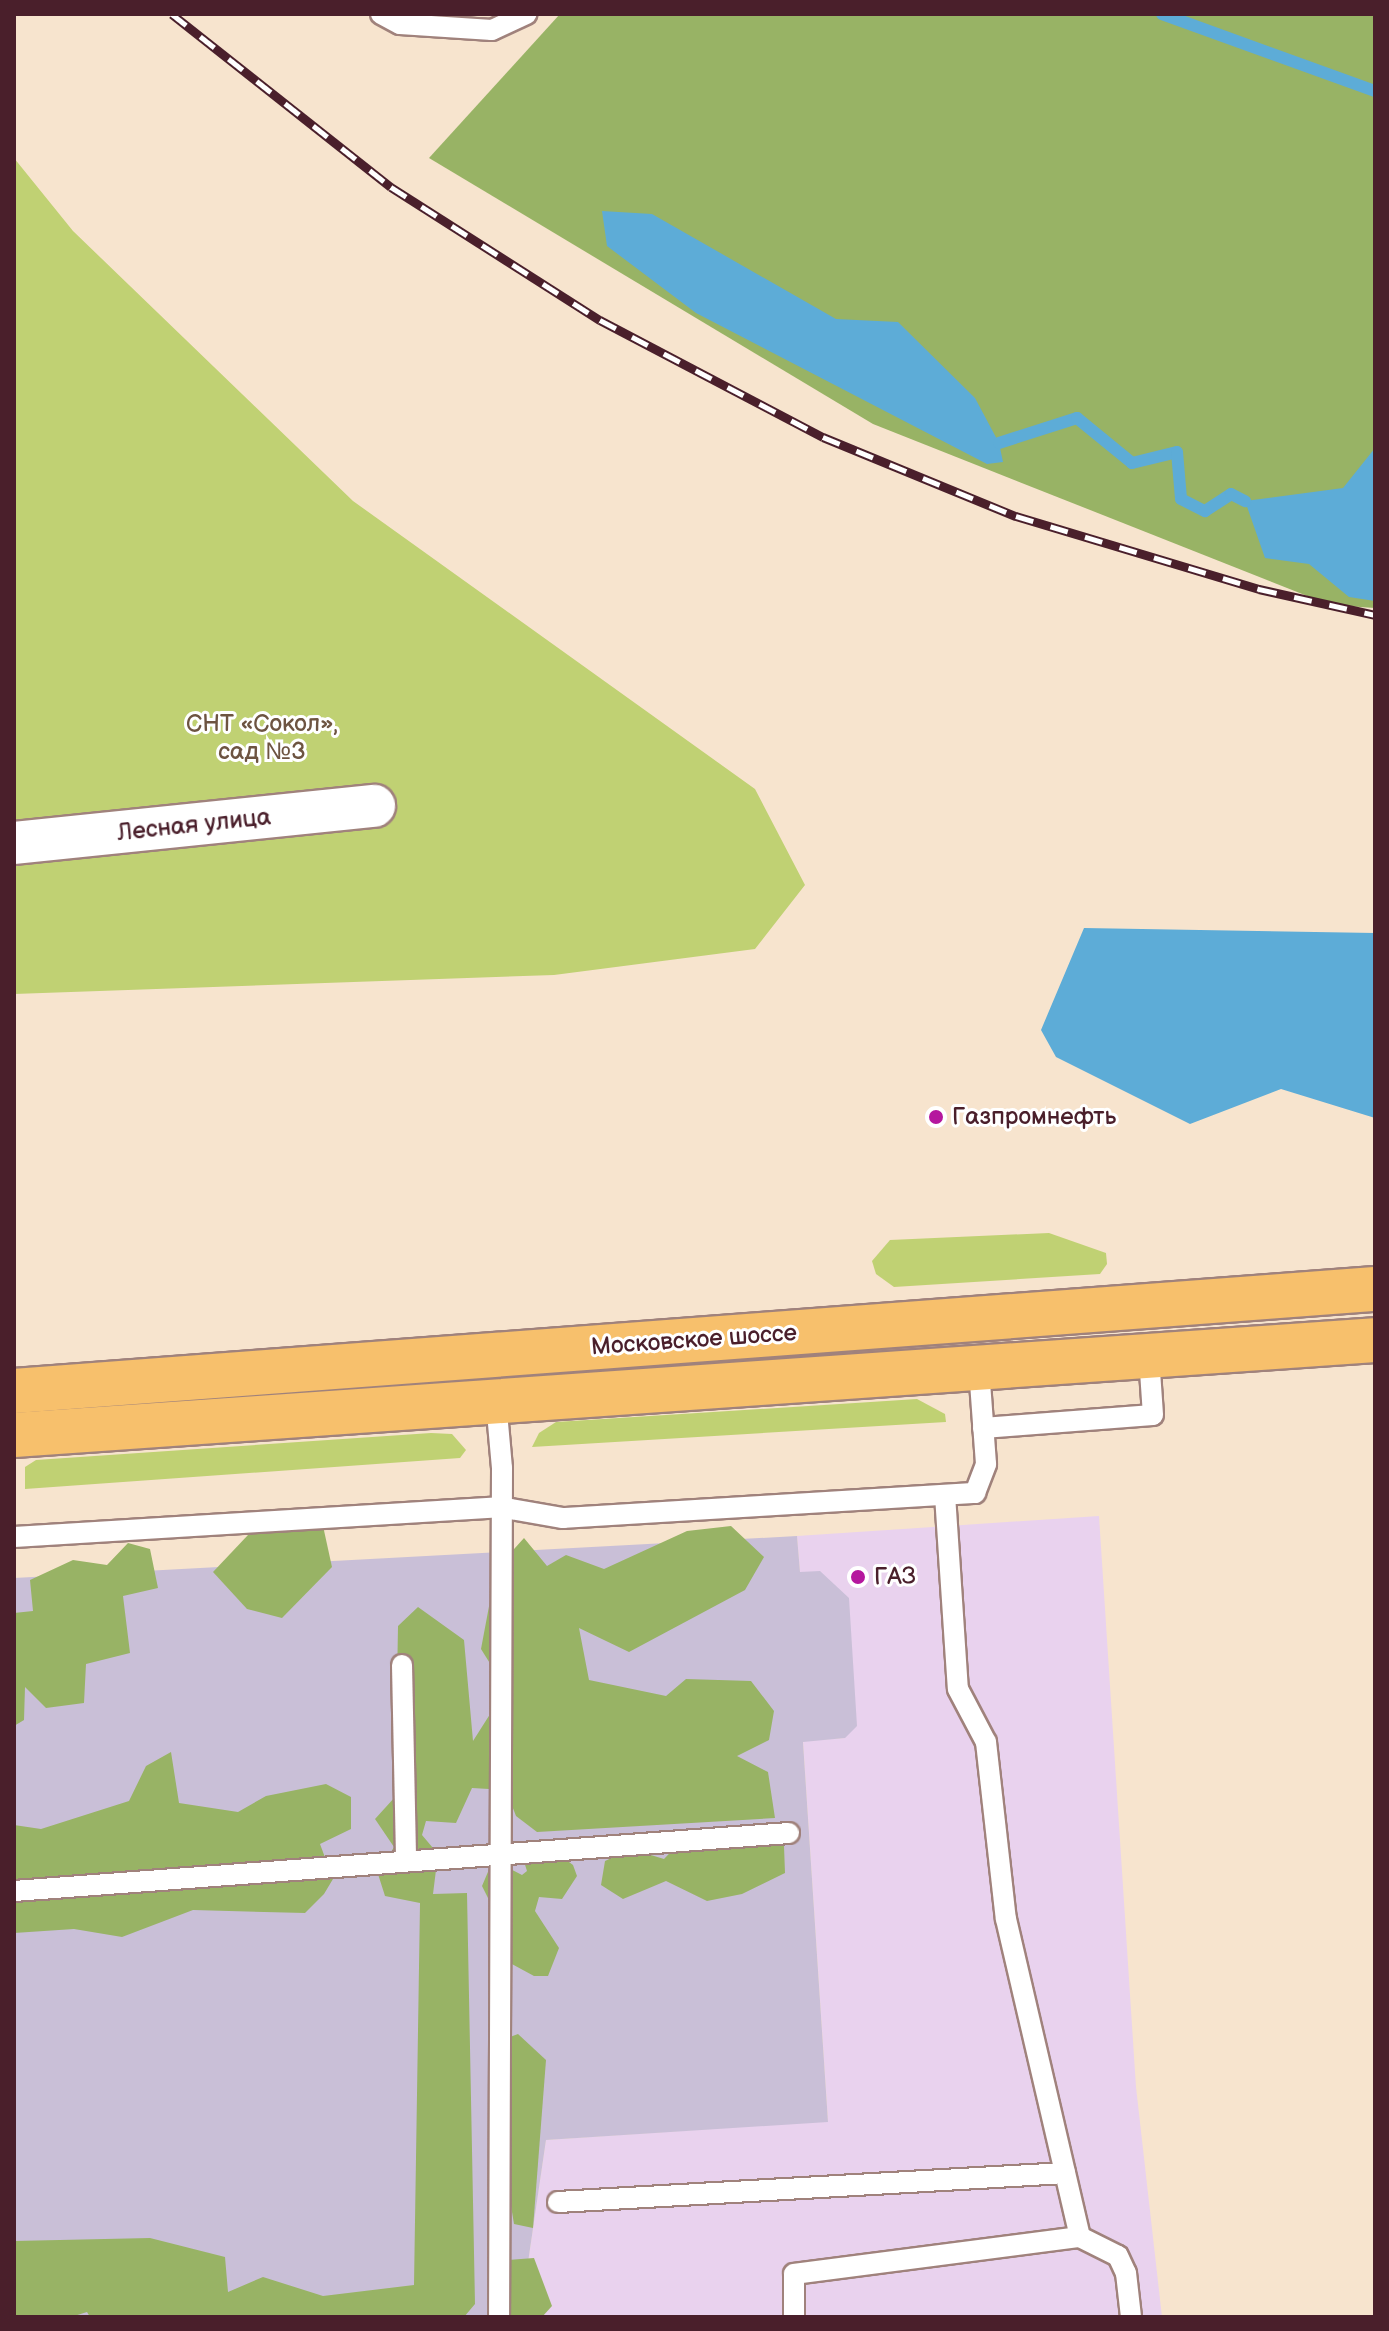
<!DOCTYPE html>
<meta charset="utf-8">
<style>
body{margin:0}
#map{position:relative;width:1389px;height:2331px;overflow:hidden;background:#f7e4ce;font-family:"Balsamiq Sans",sans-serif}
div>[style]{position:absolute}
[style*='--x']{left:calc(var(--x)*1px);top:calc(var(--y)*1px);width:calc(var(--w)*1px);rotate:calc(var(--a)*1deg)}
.built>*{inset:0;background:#e9d2ee}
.industrial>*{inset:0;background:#c9bfd7}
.green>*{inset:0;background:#c0d173}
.forest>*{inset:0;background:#98b365}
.water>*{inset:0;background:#5dacd7}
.stream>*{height:12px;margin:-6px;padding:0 6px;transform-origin:6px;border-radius:6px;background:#5dacd7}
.roads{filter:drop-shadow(2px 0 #a0827c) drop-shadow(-2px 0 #a0827c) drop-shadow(0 2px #a0827c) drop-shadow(0 -2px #a0827c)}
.lane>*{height:20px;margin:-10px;padding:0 10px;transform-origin:10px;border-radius:10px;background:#fff}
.street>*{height:42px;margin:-21px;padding:0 21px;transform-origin:21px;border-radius:21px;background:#fff}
.primary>*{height:44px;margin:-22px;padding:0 22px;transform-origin:22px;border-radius:22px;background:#f7c06c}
.rail>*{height:9px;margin-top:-4.5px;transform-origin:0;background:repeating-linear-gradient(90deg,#fff 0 18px,#4a1f2b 0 36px);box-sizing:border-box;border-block:2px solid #4a1f2b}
.dots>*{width:22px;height:22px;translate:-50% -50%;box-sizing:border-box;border:4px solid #fff;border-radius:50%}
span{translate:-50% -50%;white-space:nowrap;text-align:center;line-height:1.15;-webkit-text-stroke:6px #fff;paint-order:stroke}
.park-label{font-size:24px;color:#6d5441}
.street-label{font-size:24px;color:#4a1f2b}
.poi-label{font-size:24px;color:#4a1f2b}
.left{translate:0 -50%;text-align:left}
.frame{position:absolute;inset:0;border:16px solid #4a1f2b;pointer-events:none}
</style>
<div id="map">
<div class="built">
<i style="clip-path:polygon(1099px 1516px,1136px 2087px,1162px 2317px,520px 2317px,546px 2140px,828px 2121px,803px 1741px,845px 1738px,800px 1572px,797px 1536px)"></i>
</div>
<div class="industrial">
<i style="clip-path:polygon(797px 1536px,800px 1572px,820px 1571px,849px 1598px,857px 1726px,845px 1738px,803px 1742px,828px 2122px,546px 2140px,520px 2317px,14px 2317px,14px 1578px)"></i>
</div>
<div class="green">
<i style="clip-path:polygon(14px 158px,73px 231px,353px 501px,755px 789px,805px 885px,755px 949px,554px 975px,14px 994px)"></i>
<i style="clip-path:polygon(1049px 1233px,1106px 1253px,1107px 1264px,1100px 1274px,894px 1287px,876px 1274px,872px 1261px,890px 1240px)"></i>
<i style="clip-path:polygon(917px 1399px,945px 1414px,946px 1422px,532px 1447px,539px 1433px,556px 1422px)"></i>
<i style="clip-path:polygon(431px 1433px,452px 1434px,466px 1450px,460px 1458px,25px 1489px,25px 1467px,36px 1460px)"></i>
</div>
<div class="forest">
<i style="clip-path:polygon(560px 14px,1375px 14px,1375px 608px,1330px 605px,873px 424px,429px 158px)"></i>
<i style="clip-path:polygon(286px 1522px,323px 1526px,332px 1567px,282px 1618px,247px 1609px,213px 1572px,248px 1535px)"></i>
<i style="clip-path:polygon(731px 1526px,764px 1557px,745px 1590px,629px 1652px,579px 1628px,589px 1680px,666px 1696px,686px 1679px,751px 1681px,774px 1711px,769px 1740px,737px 1756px,768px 1772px,775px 1818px,537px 1832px,516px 1816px,506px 1790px,472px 1788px,456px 1823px,426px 1821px,422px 1835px,438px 1854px,433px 1894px,467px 1893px,475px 2304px,464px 2317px,90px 2317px,87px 2312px,71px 2317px,14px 2317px,14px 2241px,150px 2238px,225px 2257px,228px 2292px,263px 2277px,323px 2296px,414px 2285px,420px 1903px,385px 1896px,378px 1874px,394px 1847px,375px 1819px,395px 1797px,398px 1626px,418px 1607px,464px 1640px,473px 1741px,506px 1689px,481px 1649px,496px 1569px,524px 1538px,547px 1566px,566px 1555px,604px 1569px,687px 1531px)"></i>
<i style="clip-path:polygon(128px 1543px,150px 1549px,158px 1588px,123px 1596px,130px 1653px,86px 1664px,84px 1703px,46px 1708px,25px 1687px,24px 1720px,14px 1726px,14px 1613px,33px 1611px,30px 1580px,73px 1560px,107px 1565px)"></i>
<i style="clip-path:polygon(171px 1752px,179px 1803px,238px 1812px,266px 1796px,326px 1784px,351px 1797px,351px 1829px,320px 1844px,333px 1879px,324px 1894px,305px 1913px,193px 1910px,122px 1937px,74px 1929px,14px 1933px,14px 1825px,41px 1829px,129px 1801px,146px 1766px)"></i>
<i style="clip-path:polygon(762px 1825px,784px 1846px,785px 1873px,742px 1894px,707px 1901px,666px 1881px,623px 1899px,601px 1885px,605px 1861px,631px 1849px,664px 1859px,693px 1829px)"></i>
<i style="clip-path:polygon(541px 1841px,573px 1865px,577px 1876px,562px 1899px,539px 1897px,535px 1911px,559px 1948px,548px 1976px,534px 1976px,510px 1963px,509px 1940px,482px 1886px,493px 1860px,522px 1875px,527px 1871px,520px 1849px)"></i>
<i style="clip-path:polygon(518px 2034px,546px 2060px,533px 2228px,514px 2224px,503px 2157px,505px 2039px)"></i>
<i style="clip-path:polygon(534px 2258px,552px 2306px,542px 2317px,509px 2317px,492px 2281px,508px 2260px)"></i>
</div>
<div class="water">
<i style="clip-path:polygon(602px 211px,652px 214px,836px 319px,898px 322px,975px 398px,999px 443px,1003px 462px,987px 464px,696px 313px,607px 246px)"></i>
<i style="clip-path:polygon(1375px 448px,1375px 601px,1349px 597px,1309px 564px,1265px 558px,1245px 501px,1343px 488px)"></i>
<i style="clip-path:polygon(1084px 928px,1375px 933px,1375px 1118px,1281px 1089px,1190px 1124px,1056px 1057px,1041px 1030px)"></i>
</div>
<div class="stream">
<i style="--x:1162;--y:14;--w:226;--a:19.9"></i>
<i style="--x:999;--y:443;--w:82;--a:-17.8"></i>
<i style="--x:1077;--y:418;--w:71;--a:39.3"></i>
<i style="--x:1132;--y:463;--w:46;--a:-13.7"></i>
<i style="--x:1177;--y:452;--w:47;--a:85.1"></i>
<i style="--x:1181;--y:499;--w:27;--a:27"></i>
<i style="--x:1205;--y:511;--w:31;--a:-33"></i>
<i style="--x:1231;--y:494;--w:16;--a:27"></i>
</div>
<div class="roads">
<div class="lane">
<i style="--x:381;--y:14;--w:21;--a:28"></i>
<i style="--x:400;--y:24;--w:92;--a:3.7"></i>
<i style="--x:492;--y:30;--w:38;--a:-25"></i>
<i style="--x:496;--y:1401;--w:67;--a:84.9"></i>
<i style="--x:502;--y:1468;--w:849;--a:90.2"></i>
<i style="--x:983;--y:1428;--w:170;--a:-4.4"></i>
<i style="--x:1153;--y:1415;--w:59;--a:-93.9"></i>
<i style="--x:945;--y:1495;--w:194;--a:86.2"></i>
<i style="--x:958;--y:1689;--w:60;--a:62.2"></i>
<i style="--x:986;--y:1742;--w:178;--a:83.6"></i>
<i style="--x:1006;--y:1919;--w:326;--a:76.9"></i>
<i style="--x:1080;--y:2237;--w:42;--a:26.6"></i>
<i style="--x:1118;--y:2256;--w:19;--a:65"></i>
<i style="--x:1126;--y:2273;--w:44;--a:83.5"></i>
<i style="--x:14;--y:1537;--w:486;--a:-3.5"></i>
<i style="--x:499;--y:1507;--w:65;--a:9.8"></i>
<i style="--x:563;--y:1518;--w:413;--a:-3.5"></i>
<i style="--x:975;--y:1493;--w:31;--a:-69"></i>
<i style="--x:986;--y:1464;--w:96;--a:-94.2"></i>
<i style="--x:402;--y:1665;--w:196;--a:88.8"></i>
<i style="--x:14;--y:1891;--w:777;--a:-4.28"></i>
<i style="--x:558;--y:2202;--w:508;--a:-3.27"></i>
<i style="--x:794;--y:2317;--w:43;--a:-90"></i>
<i style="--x:794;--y:2274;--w:288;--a:-7.4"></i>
</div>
<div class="street">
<i style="--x:14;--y:843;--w:362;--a:-5.9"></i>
</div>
<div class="primary">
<i style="--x:14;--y:1391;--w:1365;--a:-4.29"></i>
<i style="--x:14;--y:1435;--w:1364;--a:-3.99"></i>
</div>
</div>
<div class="rail">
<i style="--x:172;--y:14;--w:279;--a:38.3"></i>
<i style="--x:391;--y:187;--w:248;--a:32.5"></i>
<i style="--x:600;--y:320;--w:252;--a:27.7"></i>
<i style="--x:823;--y:437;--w:209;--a:22.3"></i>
<i style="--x:1016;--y:516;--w:254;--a:16.7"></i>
<i style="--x:1259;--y:589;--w:119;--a:12.6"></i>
</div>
<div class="dots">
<i style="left:936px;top:1117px;background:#b5179e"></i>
<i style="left:858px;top:1577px;background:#b5179e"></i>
</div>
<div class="park-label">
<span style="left:262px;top:738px">СНТ «Сокол»,<br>сад №3</span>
</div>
<div class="street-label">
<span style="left:194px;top:825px;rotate:-6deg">Лесная улица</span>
<span style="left:694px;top:1340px;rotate:-4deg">Московское шоссе</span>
</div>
<div class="poi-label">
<span class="left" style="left:952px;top:1117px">Газпромнефть</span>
<span class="left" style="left:874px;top:1577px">ГАЗ</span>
</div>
<div class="frame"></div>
</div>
